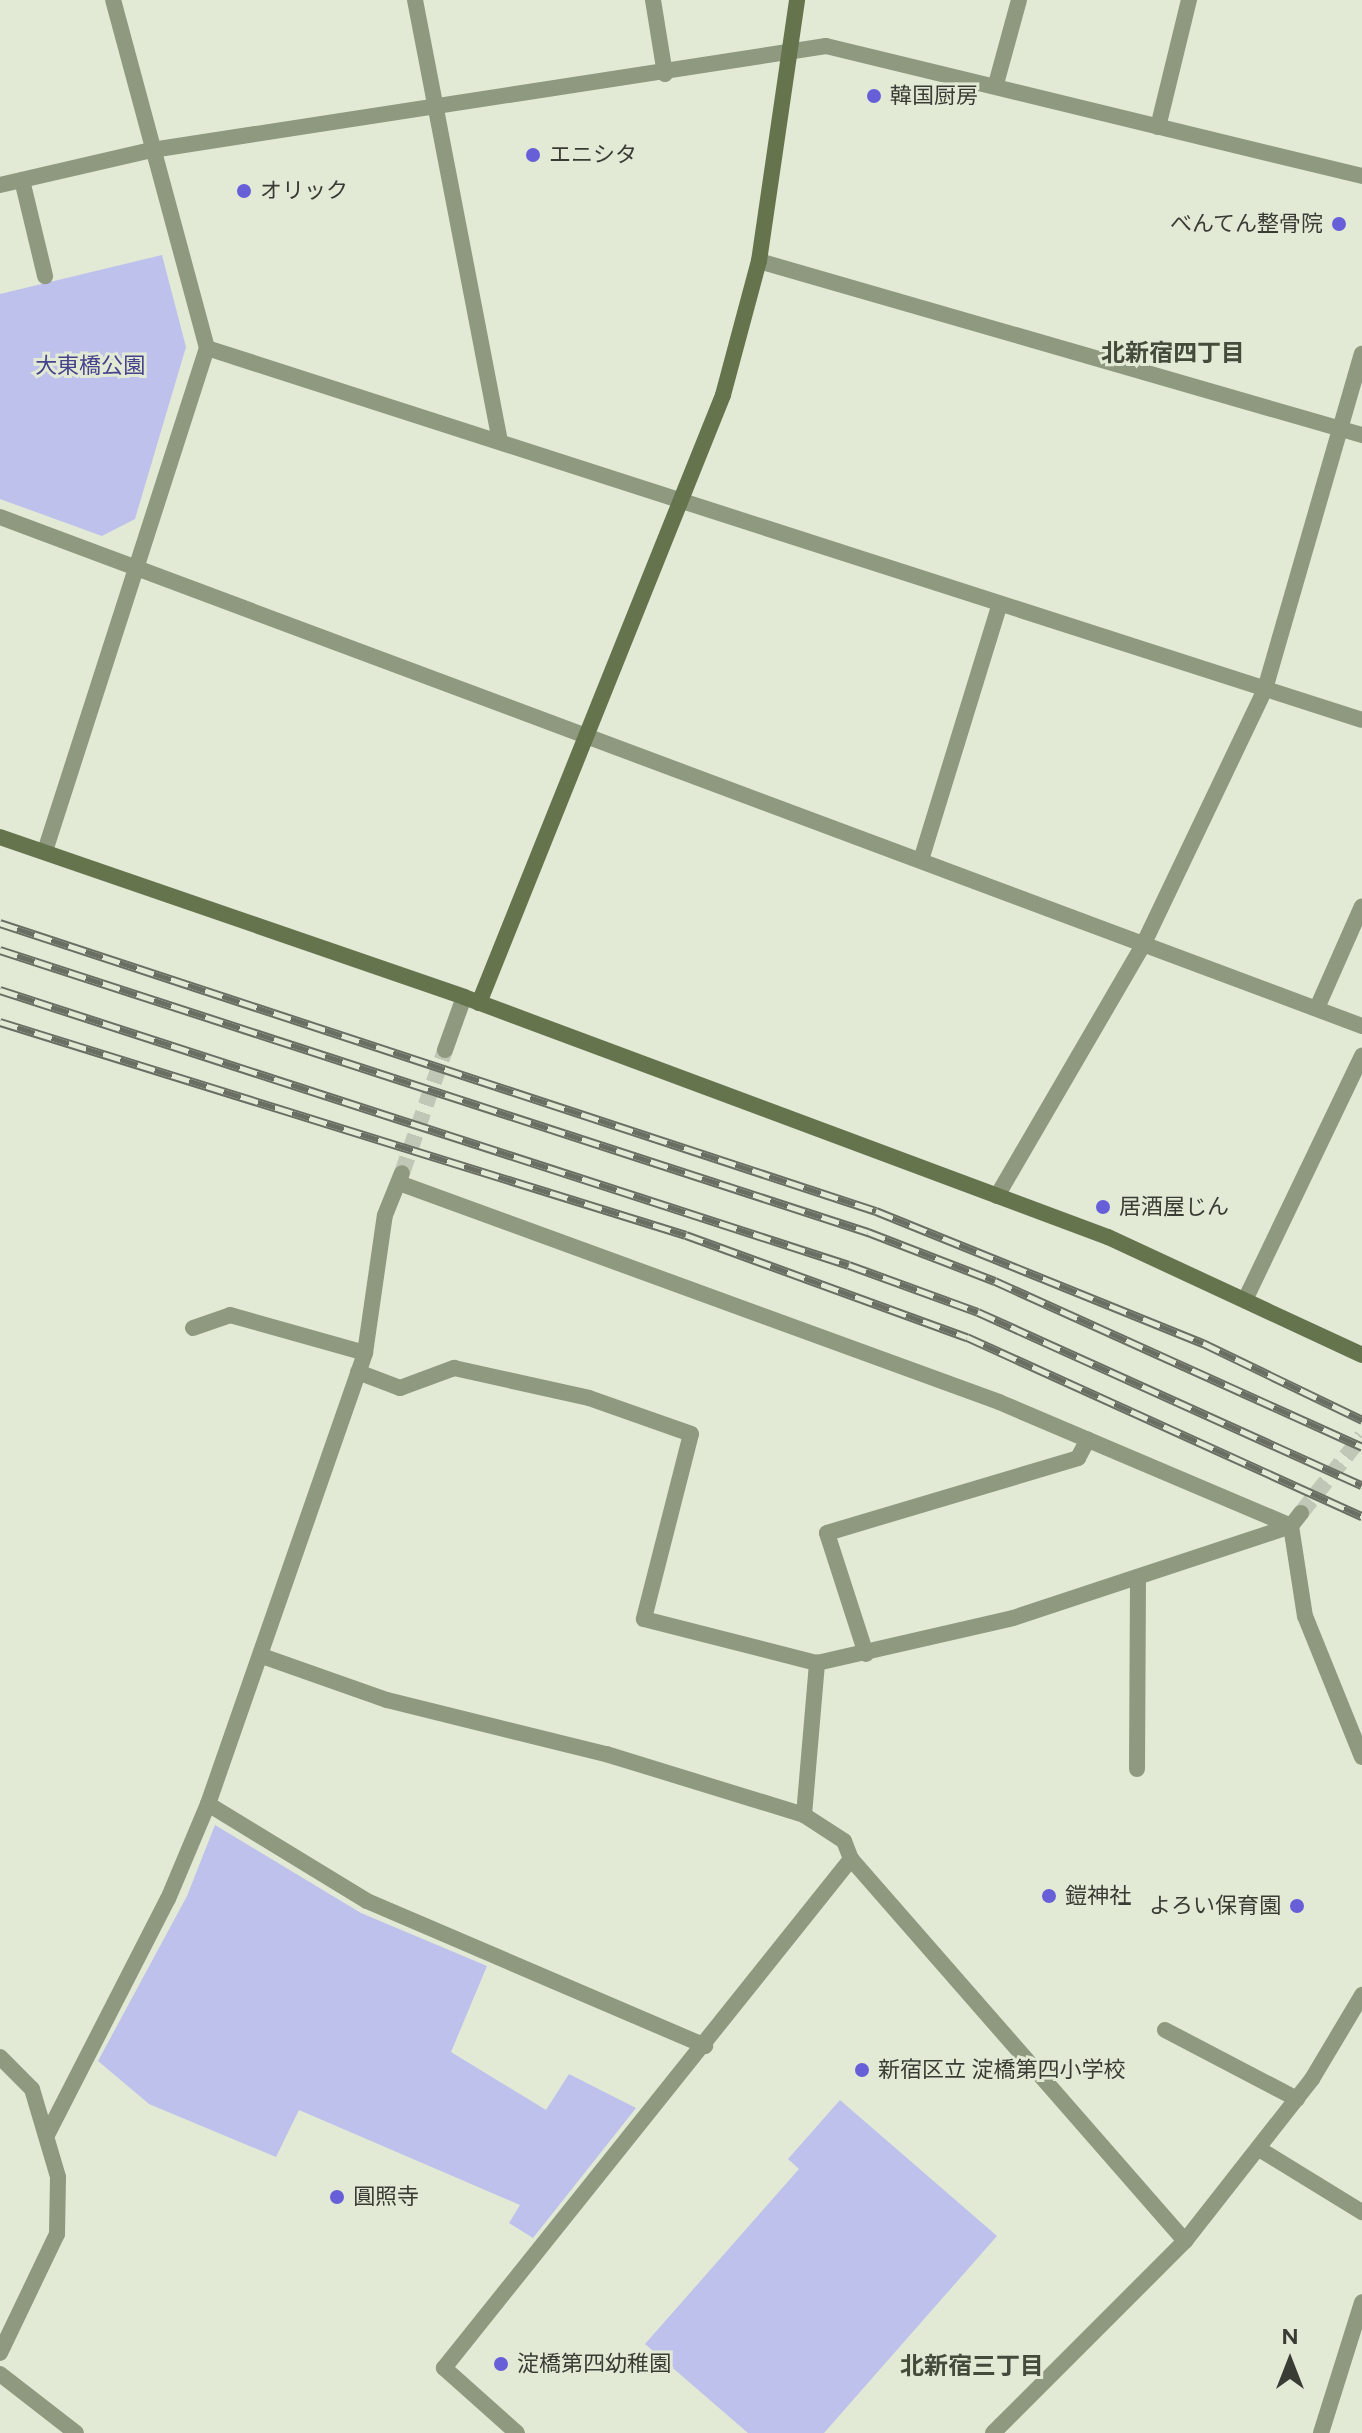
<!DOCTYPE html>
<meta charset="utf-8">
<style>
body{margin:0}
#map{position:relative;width:1362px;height:2433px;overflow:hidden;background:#e2ead6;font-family:Figtree,"Noto Sans JP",sans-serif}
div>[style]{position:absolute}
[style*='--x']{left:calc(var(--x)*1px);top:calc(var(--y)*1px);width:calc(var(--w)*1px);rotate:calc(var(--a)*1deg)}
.green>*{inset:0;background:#bec1eb}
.street-tunnel>*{height:16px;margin-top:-8px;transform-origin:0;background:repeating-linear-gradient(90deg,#c0c7b6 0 16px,transparent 0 24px)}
.lane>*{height:16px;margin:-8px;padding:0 8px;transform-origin:8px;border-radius:8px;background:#8f997f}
.street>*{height:16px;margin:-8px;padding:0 8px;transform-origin:8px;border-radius:8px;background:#8f997f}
.secondary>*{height:16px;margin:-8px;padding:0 8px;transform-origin:8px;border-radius:8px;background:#66744e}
.rail>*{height:9px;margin-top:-4.5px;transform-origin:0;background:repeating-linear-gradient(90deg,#e2ead6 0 18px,#6a6f63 0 36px);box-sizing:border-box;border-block:2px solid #6a6f63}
.dots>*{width:22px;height:22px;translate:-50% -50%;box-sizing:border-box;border:4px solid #e2ead6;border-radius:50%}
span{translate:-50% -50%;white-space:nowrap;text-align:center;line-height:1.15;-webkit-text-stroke:6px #e2ead6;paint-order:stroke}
.poi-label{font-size:22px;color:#393c34}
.left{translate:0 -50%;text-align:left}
.right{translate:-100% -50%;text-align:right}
.park-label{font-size:22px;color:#46438b}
.neighbourhood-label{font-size:24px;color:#444b3a;font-weight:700}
.north{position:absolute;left:1250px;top:2321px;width:80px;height:80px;-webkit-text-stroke:6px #e2ead6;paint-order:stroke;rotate:0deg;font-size:22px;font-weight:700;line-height:32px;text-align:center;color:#393c34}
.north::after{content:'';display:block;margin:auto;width:28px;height:36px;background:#393c34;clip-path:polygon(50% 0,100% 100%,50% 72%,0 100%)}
</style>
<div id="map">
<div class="green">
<i style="clip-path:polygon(162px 255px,186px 347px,135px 519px,102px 536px,0 499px,0 294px)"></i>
<i style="clip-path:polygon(215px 1825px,361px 1913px,487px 1966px,451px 2052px,546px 2110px,569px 2074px,636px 2108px,533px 2238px,509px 2223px,520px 2205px,299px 2110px,276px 2157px,149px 2104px,98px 2061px,187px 1896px)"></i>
<i style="clip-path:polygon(840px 2100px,997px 2236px,824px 2433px,748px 2433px,645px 2344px,799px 2169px,788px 2159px)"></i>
</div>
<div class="street-tunnel">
<i style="--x:402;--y:1173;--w:130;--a:-70.7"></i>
<i style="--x:1301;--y:1513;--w:98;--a:-51.6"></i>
</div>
<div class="lane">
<i style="--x:921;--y:860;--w:268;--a:-72.9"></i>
<i style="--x:1317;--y:1008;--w:111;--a:-66.2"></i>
<i style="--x:193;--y:1328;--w:39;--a:-19"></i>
<i style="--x:230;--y:1315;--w:140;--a:15.7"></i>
<i style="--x:358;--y:1372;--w:45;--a:20.9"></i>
<i style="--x:400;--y:1388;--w:58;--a:-20.3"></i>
<i style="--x:454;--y:1368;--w:138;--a:12.5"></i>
<i style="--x:589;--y:1398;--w:108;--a:19.4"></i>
<i style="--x:691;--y:1434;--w:191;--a:104.3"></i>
<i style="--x:644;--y:1619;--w:179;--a:14.3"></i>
<i style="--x:866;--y:1654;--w:127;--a:-107.9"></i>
<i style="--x:827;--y:1533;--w:262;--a:-16.6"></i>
<i style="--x:1078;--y:1458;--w:21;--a:-62"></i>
<i style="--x:262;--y:1656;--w:133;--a:19.4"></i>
<i style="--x:387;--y:1700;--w:226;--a:13.9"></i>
<i style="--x:606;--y:1754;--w:207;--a:17.1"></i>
<i style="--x:1137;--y:1769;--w:190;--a:-89.7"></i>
<i style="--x:208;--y:1804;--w:186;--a:31.4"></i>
<i style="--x:367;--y:1901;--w:368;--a:23.2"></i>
<i style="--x:1165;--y:2030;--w:149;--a:27.6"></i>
<i style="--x:1259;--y:2149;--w:121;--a:31.5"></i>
<i style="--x:1185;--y:2241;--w:507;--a:-131.16"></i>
<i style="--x:851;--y:1859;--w:19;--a:-111"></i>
<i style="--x:844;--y:1841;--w:48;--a:-147"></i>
<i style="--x:804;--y:1815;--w:153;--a:-85.1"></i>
<i style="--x:817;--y:1663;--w:201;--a:-12.9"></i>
<i style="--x:1013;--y:1618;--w:293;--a:-18.3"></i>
<i style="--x:517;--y:2433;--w:98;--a:-138.3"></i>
<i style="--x:444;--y:2368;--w:652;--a:-51.35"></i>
</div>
<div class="street">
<i style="--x:415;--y:0;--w:449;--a:79.1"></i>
<i style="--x:653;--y:0;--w:75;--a:80.8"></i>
<i style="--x:996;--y:84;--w:87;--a:-74.7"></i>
<i style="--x:1158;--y:127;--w:131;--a:-76.3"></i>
<i style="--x:22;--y:180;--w:99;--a:76.5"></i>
<i style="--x:0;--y:185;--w:156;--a:-13"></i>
<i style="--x:152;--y:150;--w:682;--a:-8.77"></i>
<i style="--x:826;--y:46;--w:552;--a:13.63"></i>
<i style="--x:759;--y:261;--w:628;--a:16.1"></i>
<i style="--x:207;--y:348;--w:1213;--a:17.85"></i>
<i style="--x:0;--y:517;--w:1454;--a:20.49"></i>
<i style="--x:45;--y:851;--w:528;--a:-72.15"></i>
<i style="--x:207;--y:348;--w:360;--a:-105.1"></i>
<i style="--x:445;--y:1050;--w:56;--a:-70.3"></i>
<i style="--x:399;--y:1183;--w:639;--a:20.05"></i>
<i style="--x:999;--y:1402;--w:317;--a:23"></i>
<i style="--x:997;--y:1196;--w:293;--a:-59.8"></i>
<i style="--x:1144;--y:943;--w:281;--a:-64.5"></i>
<i style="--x:1265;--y:689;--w:349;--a:-73.9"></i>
<i style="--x:1245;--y:1300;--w:271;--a:-64.4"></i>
<i style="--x:1301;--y:1513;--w:16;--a:128"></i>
<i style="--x:1291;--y:1526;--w:91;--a:81.2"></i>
<i style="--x:1305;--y:1616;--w:152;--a:68"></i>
<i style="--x:0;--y:2057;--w:45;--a:45"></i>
<i style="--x:32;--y:2089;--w:92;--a:73.5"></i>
<i style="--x:58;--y:2177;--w:57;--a:91"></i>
<i style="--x:57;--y:2234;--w:132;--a:115.6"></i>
<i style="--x:48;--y:2133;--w:263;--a:-62.9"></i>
<i style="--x:168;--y:1899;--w:103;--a:-67.2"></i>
<i style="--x:208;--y:1804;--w:478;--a:-70.8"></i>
<i style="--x:365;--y:1353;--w:139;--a:-81.8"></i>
<i style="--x:385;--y:1215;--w:45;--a:-68"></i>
<i style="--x:0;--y:2374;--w:96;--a:37.8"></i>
<i style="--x:993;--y:2433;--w:272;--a:-45"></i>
<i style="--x:1185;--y:2241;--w:206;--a:-51.9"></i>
<i style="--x:1312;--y:2079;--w:98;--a:-59.2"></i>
<i style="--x:1321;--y:2433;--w:137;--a:-72.6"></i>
</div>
<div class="secondary">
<i style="--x:0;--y:837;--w:491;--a:19"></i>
<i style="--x:464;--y:997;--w:687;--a:20.44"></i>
<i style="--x:1108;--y:1237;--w:280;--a:24.9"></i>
<i style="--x:479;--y:1003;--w:655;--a:-68.13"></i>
<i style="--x:723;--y:395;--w:139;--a:-75"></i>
<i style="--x:759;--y:261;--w:264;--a:-81.7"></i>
</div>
<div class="rail">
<i style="--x:0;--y:923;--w:922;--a:18.2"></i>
<i style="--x:876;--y:1211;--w:353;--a:22"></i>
<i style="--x:1203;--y:1343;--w:177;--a:25.8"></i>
<i style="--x:0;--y:950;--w:913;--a:18"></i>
<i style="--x:868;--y:1232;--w:136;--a:21.1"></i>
<i style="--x:995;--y:1281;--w:403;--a:24.3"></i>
<i style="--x:0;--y:990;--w:892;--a:17.95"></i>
<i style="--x:849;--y:1265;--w:137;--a:20"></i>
<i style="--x:978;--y:1312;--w:421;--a:24.3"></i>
<i style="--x:0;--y:1022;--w:718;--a:17.25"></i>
<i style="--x:686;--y:1235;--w:299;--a:20"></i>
<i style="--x:967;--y:1337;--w:434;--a:24.4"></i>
</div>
<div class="dots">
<i style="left:874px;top:96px;background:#675fd8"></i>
<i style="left:533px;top:155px;background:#675fd8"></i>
<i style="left:244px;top:191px;background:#675fd8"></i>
<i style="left:1339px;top:224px;background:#675fd8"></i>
<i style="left:1103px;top:1207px;background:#675fd8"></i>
<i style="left:1049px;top:1896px;background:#675fd8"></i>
<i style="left:1297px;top:1906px;background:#675fd8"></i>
<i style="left:862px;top:2070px;background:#675fd8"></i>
<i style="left:337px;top:2197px;background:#675fd8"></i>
<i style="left:501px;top:2364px;background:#675fd8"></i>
</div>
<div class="poi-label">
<span class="left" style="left:890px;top:96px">韓国厨房</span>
<span class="left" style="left:549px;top:155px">エニシタ</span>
<span class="left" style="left:260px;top:191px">オリック</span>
<span class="right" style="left:1323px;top:224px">べんてん整骨院</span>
<span class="left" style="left:1119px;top:1207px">居酒屋じん</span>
<span class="left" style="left:1065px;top:1896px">鎧神社</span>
<span class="right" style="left:1281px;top:1906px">よろい保育園</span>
<span class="left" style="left:878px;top:2070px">新宿区立 淀橋第四小学校</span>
<span class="left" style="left:353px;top:2197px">圓照寺</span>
<span class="left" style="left:517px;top:2364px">淀橋第四幼稚園</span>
</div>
<div class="park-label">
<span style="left:90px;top:366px">大東橋公園</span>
</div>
<div class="neighbourhood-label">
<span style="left:1173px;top:353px">北新宿四丁目</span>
<span style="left:972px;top:2366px">北新宿三丁目</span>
</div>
<div class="north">N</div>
</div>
